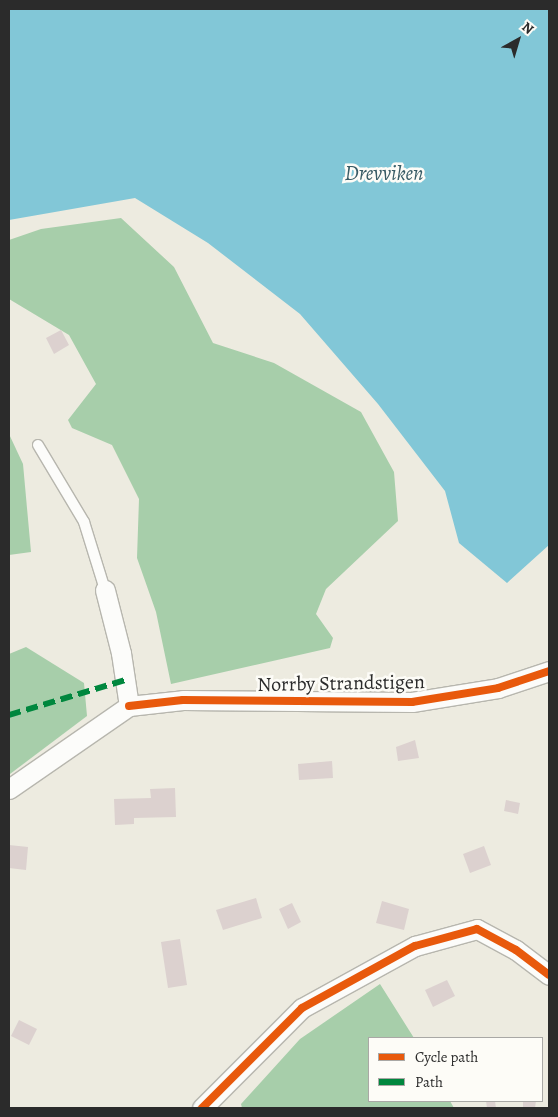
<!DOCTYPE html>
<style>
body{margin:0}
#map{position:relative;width:558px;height:1117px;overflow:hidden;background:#edebe0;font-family:Alegreya,serif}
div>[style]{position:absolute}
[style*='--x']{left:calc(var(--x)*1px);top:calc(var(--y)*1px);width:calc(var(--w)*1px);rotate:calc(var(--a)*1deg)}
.forest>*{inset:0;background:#a7ceaa}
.water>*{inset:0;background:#82c7d7}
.building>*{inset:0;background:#dcd1cf}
.roads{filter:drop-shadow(1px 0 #b7b6ae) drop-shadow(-1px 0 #b7b6ae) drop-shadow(0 1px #b7b6ae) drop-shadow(0 -1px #b7b6ae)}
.lane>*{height:10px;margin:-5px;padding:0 5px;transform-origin:5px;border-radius:5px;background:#fcfcfa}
.street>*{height:19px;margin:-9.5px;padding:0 9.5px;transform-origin:9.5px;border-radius:9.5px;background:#fcfcfa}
.quiet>*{height:6px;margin-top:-3px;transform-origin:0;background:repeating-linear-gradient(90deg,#00873e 0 12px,transparent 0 18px)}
.cycleway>*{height:8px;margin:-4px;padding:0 4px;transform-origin:4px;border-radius:4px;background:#e8590c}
span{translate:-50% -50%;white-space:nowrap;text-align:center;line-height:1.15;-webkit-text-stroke:5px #fdfcf7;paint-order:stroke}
.street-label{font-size:20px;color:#2b2b2b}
.water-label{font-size:21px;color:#395c66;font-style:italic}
.frame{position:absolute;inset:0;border:10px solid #2b2b2b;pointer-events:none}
.legend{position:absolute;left:368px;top:1037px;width:175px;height:65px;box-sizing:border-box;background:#fdfcf7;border:1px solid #a9a8a5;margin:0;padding:6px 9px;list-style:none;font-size:15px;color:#2b2b2b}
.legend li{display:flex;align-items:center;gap:10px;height:25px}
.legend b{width:25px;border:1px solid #a9a8a5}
.north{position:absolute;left:493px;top:15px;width:50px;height:50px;-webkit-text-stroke:4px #fdfcf7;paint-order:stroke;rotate:39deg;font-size:14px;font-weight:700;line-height:20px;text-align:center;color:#2b2b2b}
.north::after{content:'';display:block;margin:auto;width:18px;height:22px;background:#2b2b2b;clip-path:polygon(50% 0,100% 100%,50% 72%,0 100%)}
</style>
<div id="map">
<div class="forest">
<i style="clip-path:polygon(121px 218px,174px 267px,213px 343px,274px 363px,361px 412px,394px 472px,398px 521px,326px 589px,316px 614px,333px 638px,330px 648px,171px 684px,156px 612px,137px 558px,139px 499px,112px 445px,72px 428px,68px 420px,96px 384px,69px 335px,9px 299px,9px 240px,41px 229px)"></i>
<i style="clip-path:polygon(9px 434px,23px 464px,31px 552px,9px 555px)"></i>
<i style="clip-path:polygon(26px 647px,84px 683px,87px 716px,10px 774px,9px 654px)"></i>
<i style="clip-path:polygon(380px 984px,414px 1038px,369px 1038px,369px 1101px,450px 1101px,454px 1108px,242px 1108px,241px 1104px,300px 1039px)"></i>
</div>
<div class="water">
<i style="clip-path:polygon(9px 9px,549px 9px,549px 545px,507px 583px,459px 543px,445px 491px,378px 404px,300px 314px,208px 243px,135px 198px,9px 220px)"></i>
</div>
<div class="building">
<i style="clip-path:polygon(61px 330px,69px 345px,54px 354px,46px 338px)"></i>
<i style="clip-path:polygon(415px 740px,419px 758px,398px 761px,396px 747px)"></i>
<i style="clip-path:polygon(332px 761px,333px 778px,299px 780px,298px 764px)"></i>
<i style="clip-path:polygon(175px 788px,176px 817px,134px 818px,134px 824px,115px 825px,114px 799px,151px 798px,150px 789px)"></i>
<i style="clip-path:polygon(506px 800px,520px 803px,518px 814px,504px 811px)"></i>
<i style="clip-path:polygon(9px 845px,28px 847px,26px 870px,9px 868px)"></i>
<i style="clip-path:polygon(484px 846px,491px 865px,470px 873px,463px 854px)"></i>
<i style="clip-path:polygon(256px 898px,262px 918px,223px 930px,216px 910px)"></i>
<i style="clip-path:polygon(382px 901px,409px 909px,404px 930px,376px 923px)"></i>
<i style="clip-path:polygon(292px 903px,301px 922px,288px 929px,279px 909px)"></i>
<i style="clip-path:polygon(180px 939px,187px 985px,168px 988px,161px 942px)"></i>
<i style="clip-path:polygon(447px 980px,455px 996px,433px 1007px,425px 990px)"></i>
<i style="clip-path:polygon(19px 1020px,37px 1029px,29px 1045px,11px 1036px)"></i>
<i style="clip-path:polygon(486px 1101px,495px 1101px,496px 1108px,487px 1108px)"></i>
<i style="clip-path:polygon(523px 1101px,536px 1101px,535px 1108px,523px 1108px)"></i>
</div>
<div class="roads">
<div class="lane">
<i style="--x:38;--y:445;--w:90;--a:59.1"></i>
<i style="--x:84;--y:522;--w:71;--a:72.8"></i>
</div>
<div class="street">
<i style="--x:129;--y:706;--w:54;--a:-6.3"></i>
<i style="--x:183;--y:700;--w:229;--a:0.5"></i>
<i style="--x:412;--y:702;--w:87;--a:-9.2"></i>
<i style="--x:498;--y:688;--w:54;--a:-18.4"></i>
<i style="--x:9;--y:789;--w:146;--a:-34.7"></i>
<i style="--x:129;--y:706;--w:54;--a:-98.6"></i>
<i style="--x:121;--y:653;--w:65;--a:-104.3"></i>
<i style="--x:202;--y:1108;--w:141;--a:-45"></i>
<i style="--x:302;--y:1008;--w:129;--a:-28.8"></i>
<i style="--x:415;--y:946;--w:64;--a:-15.3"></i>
<i style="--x:477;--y:929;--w:44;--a:28.3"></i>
<i style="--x:516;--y:950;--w:41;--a:37.1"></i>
</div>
</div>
<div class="quiet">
<i style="--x:9;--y:715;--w:121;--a:-16.8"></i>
</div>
<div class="cycleway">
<i style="--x:129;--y:706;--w:54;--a:-6.3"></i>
<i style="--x:183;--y:700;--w:229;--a:0.5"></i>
<i style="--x:412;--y:702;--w:87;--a:-9.2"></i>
<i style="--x:498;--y:688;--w:54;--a:-18.4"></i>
<i style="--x:202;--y:1108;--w:141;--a:-45"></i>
<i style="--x:302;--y:1008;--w:129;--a:-28.8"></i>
<i style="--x:415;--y:946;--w:64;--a:-15.3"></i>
<i style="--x:477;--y:929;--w:44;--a:28.3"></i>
<i style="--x:516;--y:950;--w:41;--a:37.1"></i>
</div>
<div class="street-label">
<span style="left:341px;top:683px;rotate:-1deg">Norrby Strandstigen</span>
</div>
<div class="water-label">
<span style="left:384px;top:173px">Drevviken</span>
</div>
<div class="frame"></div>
<ul class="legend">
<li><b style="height:6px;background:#e8590c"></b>Cycle path</li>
<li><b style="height:6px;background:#00873e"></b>Path</li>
</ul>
<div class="north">N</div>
</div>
